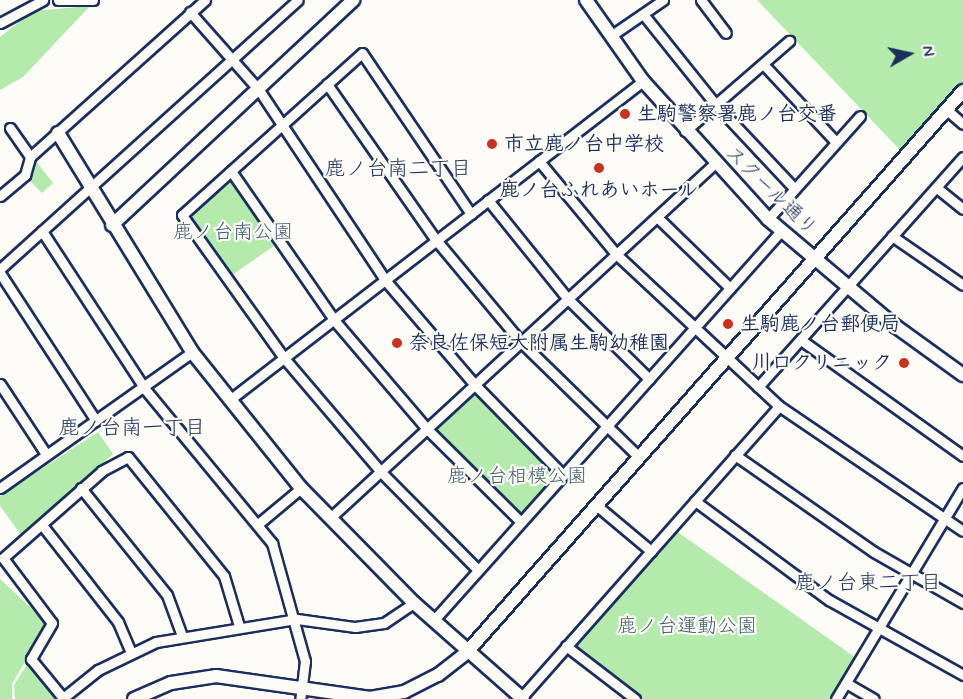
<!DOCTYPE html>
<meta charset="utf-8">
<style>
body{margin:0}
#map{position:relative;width:963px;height:699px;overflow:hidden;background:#fdfcf7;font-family:Mynerve,"Klee One",sans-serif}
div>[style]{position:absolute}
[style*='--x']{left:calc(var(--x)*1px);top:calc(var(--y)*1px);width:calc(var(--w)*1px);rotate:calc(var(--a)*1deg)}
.green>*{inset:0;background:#b4ebad}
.roads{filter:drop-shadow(2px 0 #1b2f5e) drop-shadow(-2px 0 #1b2f5e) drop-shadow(0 2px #1b2f5e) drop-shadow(0 -2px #1b2f5e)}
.minor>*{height:9px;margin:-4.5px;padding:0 4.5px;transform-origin:4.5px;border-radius:4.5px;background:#fdfcf7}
.tertiary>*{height:12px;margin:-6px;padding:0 6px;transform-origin:6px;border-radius:6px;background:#fdfcf7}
.dots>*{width:16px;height:16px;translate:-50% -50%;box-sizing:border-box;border:3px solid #fdfcf7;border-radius:50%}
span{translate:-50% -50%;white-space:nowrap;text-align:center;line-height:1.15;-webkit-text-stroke:4.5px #fdfcf7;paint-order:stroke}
.poi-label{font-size:20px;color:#1b2f5e;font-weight:700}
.left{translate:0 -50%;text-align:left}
.right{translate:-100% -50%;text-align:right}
.street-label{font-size:20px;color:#1b2f5e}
.park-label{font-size:20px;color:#415e72}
.neighbourhood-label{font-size:21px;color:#1b2f5e}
.north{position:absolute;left:879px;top:24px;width:60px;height:60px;-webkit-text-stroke:4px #fdfcf7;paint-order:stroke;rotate:81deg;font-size:16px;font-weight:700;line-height:24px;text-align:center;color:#1b2f5e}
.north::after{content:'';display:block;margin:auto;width:21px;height:27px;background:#1b2f5e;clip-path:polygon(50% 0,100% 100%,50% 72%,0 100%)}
</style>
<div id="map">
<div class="green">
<i style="clip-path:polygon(757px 0,963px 0,963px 83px,902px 152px)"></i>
<i style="clip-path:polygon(90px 6px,23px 77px,0 90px,0 37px,33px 11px)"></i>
<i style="clip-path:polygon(35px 160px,53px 183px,42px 193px,27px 178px)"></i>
<i style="clip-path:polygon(231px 178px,274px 246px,229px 277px,188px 213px)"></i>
<i style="clip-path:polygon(475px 395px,555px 476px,519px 517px,435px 429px)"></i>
<i style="clip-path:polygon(98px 432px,113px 454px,21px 535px,0 506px,0 496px)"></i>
<i style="clip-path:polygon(675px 530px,856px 658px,832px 699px,639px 699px,577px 651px,576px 643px)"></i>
<i style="clip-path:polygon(0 579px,47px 623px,12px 684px,12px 699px,0 699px)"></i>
<i style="clip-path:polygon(28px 663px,61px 699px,15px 699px,14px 685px)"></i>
</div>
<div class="roads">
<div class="minor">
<i style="--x:58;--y:0;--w:35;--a:0"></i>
<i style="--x:701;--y:0;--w:41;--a:52.9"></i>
<i style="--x:190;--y:12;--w:104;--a:48.5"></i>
<i style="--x:259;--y:90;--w:228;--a:56.4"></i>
<i style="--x:385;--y:280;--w:138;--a:49.4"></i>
<i style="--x:475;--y:385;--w:126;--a:45.6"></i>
<i style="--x:643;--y:14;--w:117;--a:51.3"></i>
<i style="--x:716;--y:105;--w:115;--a:46.8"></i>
<i style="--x:0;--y:23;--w:49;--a:-28.1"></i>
<i style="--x:612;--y:35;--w:62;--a:-34.5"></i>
<i style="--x:763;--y:64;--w:107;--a:46.9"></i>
<i style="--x:327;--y:84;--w:190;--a:55.1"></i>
<i style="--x:436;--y:240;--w:133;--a:50.2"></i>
<i style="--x:521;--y:342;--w:165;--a:44.3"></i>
<i style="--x:947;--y:110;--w:21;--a:41"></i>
<i style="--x:10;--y:128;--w:35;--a:55"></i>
<i style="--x:685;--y:131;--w:138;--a:-40.9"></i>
<i style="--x:539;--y:161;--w:121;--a:50.4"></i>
<i style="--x:616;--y:254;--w:223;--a:43"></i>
<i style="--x:779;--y:406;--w:222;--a:34.2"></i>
<i style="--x:231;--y:171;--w:181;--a:55.3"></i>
<i style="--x:334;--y:320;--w:143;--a:49.5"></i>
<i style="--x:427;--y:429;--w:132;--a:44.7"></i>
<i style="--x:937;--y:188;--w:33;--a:39"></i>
<i style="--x:0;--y:196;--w:33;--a:-40"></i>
<i style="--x:25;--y:175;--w:19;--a:-74"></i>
<i style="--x:30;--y:157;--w:235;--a:-41.9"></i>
<i style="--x:488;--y:200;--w:127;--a:51.1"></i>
<i style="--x:568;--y:299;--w:114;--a:44.6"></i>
<i style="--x:471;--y:214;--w:194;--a:-124.1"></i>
<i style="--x:362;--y:53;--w:242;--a:138"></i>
<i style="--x:182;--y:215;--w:176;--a:54.5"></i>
<i style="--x:284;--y:358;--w:150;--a:49.6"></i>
<i style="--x:381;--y:472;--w:138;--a:45.3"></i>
<i style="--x:657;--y:217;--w:102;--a:44.2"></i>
<i style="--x:768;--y:219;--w:138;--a:-48.2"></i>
<i style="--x:42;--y:231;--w:189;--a:56.9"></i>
<i style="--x:145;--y:389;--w:200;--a:50.5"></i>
<i style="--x:272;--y:543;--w:123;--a:74.4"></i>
<i style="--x:305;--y:661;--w:38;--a:97"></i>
<i style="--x:892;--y:236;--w:86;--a:34.6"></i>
<i style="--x:0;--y:269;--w:401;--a:-42.1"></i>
<i style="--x:0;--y:273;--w:176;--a:57"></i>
<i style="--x:801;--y:340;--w:199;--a:35.6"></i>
<i style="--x:0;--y:384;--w:84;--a:56.7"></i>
<i style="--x:758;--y:387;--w:308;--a:-48.3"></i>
<i style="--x:232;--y:398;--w:519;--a:-37.64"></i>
<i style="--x:735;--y:455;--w:169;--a:34.9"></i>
<i style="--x:874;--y:552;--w:103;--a:29.8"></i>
<i style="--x:0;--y:488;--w:235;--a:-35.3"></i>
<i style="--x:81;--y:488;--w:137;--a:51.2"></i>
<i style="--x:167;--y:595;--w:44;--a:69.9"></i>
<i style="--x:695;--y:501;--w:167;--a:36.5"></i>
<i style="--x:829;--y:600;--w:154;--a:29.2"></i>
<i style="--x:596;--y:505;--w:72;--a:39.9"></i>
<i style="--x:330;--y:518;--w:522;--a:-42.67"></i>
<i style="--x:258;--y:524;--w:56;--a:-39.9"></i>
<i style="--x:42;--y:525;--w:123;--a:51.9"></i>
<i style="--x:118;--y:622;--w:33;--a:67"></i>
<i style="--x:433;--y:621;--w:523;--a:-48.26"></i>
<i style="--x:239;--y:626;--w:52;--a:-106.7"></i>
<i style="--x:224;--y:576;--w:153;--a:-128.9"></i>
<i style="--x:128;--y:457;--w:30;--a:152"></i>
<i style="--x:102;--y:471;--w:132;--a:138.7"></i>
<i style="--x:3;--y:558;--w:81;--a:53"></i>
<i style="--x:52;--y:623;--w:42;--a:120.3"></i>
<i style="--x:31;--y:659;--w:50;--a:50.6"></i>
<i style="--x:63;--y:698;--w:45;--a:-38.7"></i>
<i style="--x:98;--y:670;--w:64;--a:-25.8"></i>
<i style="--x:156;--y:642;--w:143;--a:-9.3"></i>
<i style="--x:297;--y:619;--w:59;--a:7.9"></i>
<i style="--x:355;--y:627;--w:29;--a:-8"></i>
<i style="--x:384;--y:623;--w:36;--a:-34"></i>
<i style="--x:566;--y:646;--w:87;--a:37.5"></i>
<i style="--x:846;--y:683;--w:32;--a:30"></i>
<i style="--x:520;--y:699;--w:391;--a:-48.5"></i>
<i style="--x:836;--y:699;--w:246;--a:-59"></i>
</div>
<div class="tertiary">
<i style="--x:586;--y:0;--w:99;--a:54.9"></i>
<i style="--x:643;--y:81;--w:186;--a:47.8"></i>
<i style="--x:768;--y:219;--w:166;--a:40.1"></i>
<i style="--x:895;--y:326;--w:84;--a:35.8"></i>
<i style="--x:58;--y:133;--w:257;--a:58.5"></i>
<i style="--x:192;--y:352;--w:174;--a:51.3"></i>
<i style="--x:301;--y:488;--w:161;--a:45.5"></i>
<i style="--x:414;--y:603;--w:145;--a:41.4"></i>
<i style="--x:112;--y:225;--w:330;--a:-43"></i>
<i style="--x:134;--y:699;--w:40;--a:-23.4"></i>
<i style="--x:171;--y:683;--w:46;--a:-8.8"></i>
<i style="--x:216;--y:676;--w:156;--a:8.1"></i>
<i style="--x:370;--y:698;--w:35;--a:-10"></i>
<i style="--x:404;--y:692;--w:38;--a:-27"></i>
<i style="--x:438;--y:675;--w:37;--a:-38"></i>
<i style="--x:467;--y:652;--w:749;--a:-48.52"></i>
</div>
</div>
<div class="dots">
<i style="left:625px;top:114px;background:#c8321e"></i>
<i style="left:492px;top:144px;background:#c8321e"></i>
<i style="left:599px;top:168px;background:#c8321e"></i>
<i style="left:728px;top:324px;background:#c8321e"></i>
<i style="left:397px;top:343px;background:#c8321e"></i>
<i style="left:904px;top:363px;background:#c8321e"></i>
</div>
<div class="poi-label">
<span class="left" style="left:637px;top:114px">生駒警察署鹿ノ台交番</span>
<span class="left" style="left:504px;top:144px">市立鹿ノ台中学校</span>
<span style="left:599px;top:190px">鹿ノ台ふれあいホール</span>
<span class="left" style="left:740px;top:324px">生駒鹿ノ台郵便局</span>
<span class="left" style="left:409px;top:343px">奈良佐保短大附属生駒幼稚園</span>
<span class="right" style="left:892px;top:363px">川口クリニック</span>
</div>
<div class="street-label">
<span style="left:771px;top:191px;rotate:44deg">スクール通り</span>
</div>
<div class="park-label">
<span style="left:233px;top:232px">鹿ノ台南公園</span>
<span style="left:517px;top:476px">鹿ノ台相模公園</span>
<span style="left:687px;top:626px">鹿ノ台運動公園</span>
</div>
<div class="neighbourhood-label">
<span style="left:398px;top:169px">鹿ノ台南二丁目</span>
<span style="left:132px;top:428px">鹿ノ台南一丁目</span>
<span style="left:868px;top:583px">鹿ノ台東二丁目</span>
</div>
<div class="north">N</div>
</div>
